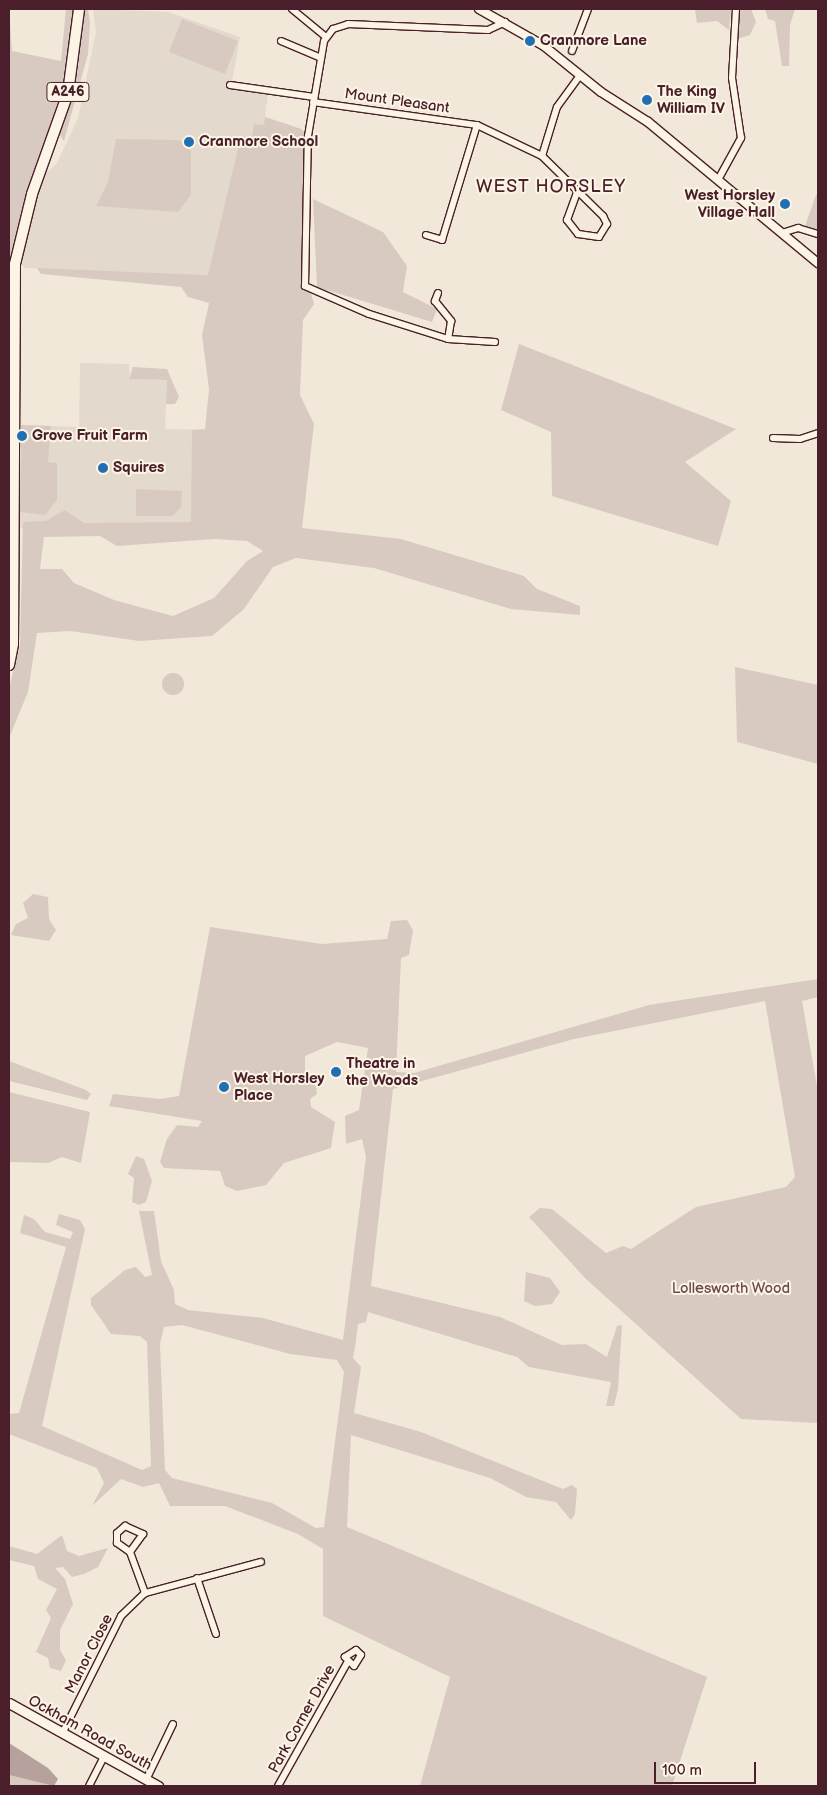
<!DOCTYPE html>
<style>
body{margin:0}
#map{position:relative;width:827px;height:1795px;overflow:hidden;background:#f1e8da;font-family:"Balsamiq Sans",sans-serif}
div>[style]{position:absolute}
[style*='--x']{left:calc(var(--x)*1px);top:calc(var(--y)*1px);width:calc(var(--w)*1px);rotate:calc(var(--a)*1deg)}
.built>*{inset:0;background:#e4d9cd}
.green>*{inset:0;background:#d8cac0}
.round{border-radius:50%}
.water>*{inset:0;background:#b6a19c}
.roads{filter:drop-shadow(1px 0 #4a1f2b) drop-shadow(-1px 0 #4a1f2b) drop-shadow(0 1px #4a1f2b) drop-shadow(0 -1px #4a1f2b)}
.minor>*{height:6px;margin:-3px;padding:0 3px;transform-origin:3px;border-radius:3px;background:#fcf5e5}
.tertiary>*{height:8px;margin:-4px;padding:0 4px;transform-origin:4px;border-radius:4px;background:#fcf5e5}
.secondary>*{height:9px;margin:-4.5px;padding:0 4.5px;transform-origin:4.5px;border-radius:4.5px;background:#fcf5e5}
.primary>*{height:10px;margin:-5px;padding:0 5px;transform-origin:5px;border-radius:5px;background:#fcf5e5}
.dots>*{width:14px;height:14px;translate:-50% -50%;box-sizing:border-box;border:2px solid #fcf5e5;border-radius:50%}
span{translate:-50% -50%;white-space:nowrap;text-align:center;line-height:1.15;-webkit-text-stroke:4px #fcf5e5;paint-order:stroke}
.shield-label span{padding:1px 4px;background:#fcf5e5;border:1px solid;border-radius:4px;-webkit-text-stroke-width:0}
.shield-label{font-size:14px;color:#4a1f2b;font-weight:700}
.poi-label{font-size:15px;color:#4a1f2b;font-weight:700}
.left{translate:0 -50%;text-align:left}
.right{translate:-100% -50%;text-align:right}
.street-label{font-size:15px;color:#4a1f2b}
.park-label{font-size:15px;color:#6e4a50}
.quarter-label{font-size:18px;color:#4a1f2b;letter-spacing:1px}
.frame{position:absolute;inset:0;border:10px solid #4a1f2b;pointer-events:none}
.scale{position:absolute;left:654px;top:1762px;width:102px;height:22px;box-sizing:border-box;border:2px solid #4a1f2b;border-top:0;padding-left:6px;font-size:15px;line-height:18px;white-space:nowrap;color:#4a1f2b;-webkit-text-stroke:4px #fcf5e5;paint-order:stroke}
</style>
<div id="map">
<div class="built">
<i style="clip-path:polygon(93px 9px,168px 12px,240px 37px,231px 87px,268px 93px,265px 117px,301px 129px,208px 275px,25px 268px,20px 263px,42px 177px,57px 163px,78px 118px,96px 32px)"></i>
<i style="clip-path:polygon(80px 363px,129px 364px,130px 379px,167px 380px,165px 429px,205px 430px,192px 522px,20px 528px,21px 425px,79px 427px)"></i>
</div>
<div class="green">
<i style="clip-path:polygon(9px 9px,12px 51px,61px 61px,66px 9px,74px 9px,68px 84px,23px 207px,9px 277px)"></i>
<i style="clip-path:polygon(83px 9px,88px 9px,90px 23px,88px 54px,64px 141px,59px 134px,78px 68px)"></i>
<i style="clip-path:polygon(700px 9px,731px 9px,729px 30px,717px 21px,697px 23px,695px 10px)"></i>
<i style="clip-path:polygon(740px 9px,751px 9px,756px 22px,750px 35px,737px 39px)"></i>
<i style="clip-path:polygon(765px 9px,795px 9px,790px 25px,789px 66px,782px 66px,775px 21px,768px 19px)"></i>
<i style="clip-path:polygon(182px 19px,238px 41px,225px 74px,169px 52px)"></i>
<i style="clip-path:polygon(evenodd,265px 117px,301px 129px,308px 136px,306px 277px,314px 304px,303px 320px,300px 395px,314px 424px,302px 528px,401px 539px,524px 576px,537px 589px,580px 606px,580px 615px,511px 609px,374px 568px,296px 558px,273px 567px,244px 609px,212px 636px,139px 641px,70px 631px,37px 633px,28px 692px,9px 738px,9px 688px,20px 645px,23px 522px,46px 521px,65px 510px,84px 523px,191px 522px,192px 430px,205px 429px,209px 389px,202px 335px,209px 303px,188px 297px,181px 287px,41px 274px,37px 268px,208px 275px,241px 136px,252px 137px,254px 124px,264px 125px,265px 117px,100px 536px,117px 546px,214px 539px,247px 541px,263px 551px,247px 561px,214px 598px,173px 616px,114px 600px,74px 583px,62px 569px,40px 569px,44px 537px,100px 536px)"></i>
<i style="clip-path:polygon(116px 139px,179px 140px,191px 151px,191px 195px,178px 212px,96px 206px,108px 182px)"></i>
<i style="clip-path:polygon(816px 195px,818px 195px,818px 230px,805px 226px)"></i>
<i style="clip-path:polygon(313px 199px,383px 232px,407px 266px,403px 292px,437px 309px,432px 322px,317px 287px)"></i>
<i style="clip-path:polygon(519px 344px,736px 429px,685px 462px,731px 501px,718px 546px,552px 496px,551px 432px,501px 410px)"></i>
<i style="clip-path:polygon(133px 367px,167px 369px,179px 397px,175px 404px,166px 404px,167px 380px,129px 379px)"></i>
<i style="clip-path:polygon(21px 425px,51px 426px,48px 462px,57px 463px,57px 500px,45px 515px,20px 512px)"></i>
<i style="clip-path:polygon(136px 489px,182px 491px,181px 507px,173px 516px,136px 516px)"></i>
<i style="clip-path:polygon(735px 667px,818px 685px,818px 764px,737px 742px)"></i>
<i class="round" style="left:162px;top:673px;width:22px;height:22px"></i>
<i style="clip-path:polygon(33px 894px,48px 897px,49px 919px,56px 930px,49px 941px,11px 935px,16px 924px,28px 918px,23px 903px)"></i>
<i style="clip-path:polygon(evenodd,407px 920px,413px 930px,409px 955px,401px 958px,396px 1072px,414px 1073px,649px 1005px,818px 979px,818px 997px,802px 1001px,818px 1092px,818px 1423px,741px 1419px,586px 1279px,529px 1217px,540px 1208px,552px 1209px,606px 1253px,623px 1246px,631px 1249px,696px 1207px,786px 1187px,795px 1177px,765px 1001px,574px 1039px,393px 1089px,371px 1286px,500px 1317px,562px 1345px,586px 1344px,607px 1357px,617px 1326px,622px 1325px,618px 1389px,614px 1406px,606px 1406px,611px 1382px,529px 1367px,517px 1357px,368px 1312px,366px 1322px,358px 1324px,355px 1347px,353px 1358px,361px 1367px,354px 1413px,421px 1432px,563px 1489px,572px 1485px,577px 1489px,575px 1514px,571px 1520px,556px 1502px,526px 1497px,490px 1478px,351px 1435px,347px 1527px,707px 1677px,672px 1786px,420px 1786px,450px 1677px,323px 1616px,323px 1549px,298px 1534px,225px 1506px,170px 1506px,159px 1483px,143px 1487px,121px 1479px,92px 1506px,104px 1483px,97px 1468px,9px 1434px,9px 1414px,19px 1413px,66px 1247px,20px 1233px,24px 1215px,34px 1219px,45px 1232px,70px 1239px,73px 1232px,56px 1225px,59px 1214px,80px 1220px,85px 1229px,42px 1426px,142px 1470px,151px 1466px,147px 1342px,140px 1336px,111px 1334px,91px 1305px,91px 1298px,125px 1270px,136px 1267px,145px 1277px,152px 1275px,139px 1211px,154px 1211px,161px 1261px,174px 1290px,175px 1304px,188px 1310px,263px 1318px,343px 1340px,366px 1157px,362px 1139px,346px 1144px,345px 1116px,359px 1110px,368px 1048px,337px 1042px,305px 1056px,305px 1080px,316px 1086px,317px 1094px,310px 1099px,311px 1107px,335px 1122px,331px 1148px,284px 1163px,266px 1185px,237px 1191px,225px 1186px,220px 1171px,164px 1168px,160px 1162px,167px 1139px,177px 1125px,198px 1127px,202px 1121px,109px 1106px,113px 1094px,160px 1099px,179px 1096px,210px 927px,322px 944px,387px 939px,391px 921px,407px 920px,182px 1325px,290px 1354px,337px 1360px,344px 1372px,324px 1527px,316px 1528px,272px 1503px,172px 1478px,165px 1470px,160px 1344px,164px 1327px,182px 1325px)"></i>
<i style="clip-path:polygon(9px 1061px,86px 1090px,91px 1094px,87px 1100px,9px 1081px)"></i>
<i style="clip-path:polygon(9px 1092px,90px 1112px,81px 1163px,62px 1157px,48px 1163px,9px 1162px)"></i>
<i style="clip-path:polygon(136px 1156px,144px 1159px,152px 1181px,146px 1202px,139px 1205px,132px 1202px,134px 1178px,128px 1174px)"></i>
<i style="clip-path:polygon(526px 1272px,550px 1278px,560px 1292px,552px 1304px,535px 1306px,524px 1301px)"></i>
<i style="clip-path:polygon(62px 1535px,67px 1551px,79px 1556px,108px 1548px,98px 1567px,84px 1574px,72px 1577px,63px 1567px,55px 1568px,65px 1579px,73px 1604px,60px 1630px,60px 1650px,66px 1660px,61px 1671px,50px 1668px,48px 1658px,36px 1652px,51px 1618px,46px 1610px,57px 1589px,38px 1579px,34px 1566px,9px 1560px,9px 1546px,37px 1554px)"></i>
<i style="clip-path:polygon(9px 1775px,54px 1786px,9px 1786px)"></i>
</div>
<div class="water">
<i style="clip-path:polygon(9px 1743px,48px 1768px,58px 1779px,54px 1786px,9px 1775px)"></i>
</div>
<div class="roads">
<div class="minor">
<i style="--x:292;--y:9;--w:44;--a:39.5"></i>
<i style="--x:281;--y:41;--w:43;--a:23"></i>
<i style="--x:572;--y:51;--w:45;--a:-69.1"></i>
<i style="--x:230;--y:85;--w:85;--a:8.1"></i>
<i style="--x:313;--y:102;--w:166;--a:8"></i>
<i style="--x:477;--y:125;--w:72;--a:25.5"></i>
<i style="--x:542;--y:156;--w:86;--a:44.5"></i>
<i style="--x:603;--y:216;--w:9;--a:63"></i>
<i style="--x:607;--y:224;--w:15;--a:122"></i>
<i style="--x:599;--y:237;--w:21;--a:-172"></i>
<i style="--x:578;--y:234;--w:18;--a:-128"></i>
<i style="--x:567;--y:220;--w:30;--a:-70"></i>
<i style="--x:542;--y:156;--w:51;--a:-73"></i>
<i style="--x:557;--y:107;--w:39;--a:-54"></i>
<i style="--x:719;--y:178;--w:46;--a:-61.2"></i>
<i style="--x:741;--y:138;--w:61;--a:-98.5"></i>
<i style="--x:732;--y:78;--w:69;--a:-86.7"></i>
<i style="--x:785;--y:232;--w:14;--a:-17"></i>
<i style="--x:798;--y:228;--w:21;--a:17"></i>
<i style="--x:426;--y:235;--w:17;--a:17"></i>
<i style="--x:442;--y:240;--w:120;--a:-73.1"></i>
<i style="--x:438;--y:293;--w:9;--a:111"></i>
<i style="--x:435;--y:301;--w:26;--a:51"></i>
<i style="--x:451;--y:321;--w:18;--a:99"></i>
<i style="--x:495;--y:342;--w:47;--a:-176.3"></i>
<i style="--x:448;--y:339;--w:83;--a:-162.4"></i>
<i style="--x:369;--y:314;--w:70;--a:-156.4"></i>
<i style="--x:305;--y:286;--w:150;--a:-88.9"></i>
<i style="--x:308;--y:136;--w:96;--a:-80.4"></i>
<i style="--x:324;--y:41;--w:15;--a:-53"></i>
<i style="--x:333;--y:29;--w:16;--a:-18"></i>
<i style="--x:348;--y:24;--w:140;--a:2.5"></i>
<i style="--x:488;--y:30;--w:19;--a:-25"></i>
<i style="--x:773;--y:438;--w:27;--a:2"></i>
<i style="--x:800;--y:439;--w:19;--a:-18"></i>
<i style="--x:130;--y:1552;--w:16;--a:-145"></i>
<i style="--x:117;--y:1543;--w:10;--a:-90"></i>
<i style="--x:117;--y:1533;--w:11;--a:-41"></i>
<i style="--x:125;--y:1526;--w:20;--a:24"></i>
<i style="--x:143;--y:1534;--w:22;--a:126"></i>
<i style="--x:130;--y:1552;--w:44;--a:69.9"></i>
<i style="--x:197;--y:1578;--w:59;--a:71.3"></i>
<i style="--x:356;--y:1650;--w:7;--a:45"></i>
<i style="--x:361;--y:1655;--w:13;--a:122"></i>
<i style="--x:354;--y:1666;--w:13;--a:-135"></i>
<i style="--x:345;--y:1657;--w:13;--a:-32"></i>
<i style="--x:63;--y:1732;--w:130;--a:-63.4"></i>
<i style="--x:121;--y:1616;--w:33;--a:-44"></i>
<i style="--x:145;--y:1593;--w:120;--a:-15"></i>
<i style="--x:146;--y:1780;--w:62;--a:-64.3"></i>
<i style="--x:89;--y:1786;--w:33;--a:-63"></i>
<i style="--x:278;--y:1786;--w:141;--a:-60.7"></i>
</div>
<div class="tertiary">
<i style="--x:479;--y:9;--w:75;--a:29.6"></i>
<i style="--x:544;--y:46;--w:73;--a:38.9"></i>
<i style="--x:601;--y:92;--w:56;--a:32.6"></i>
<i style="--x:648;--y:122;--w:221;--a:39.7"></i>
</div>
<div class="secondary">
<i style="--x:9;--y:1703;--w:171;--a:29.1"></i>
</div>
<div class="primary">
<i style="--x:9;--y:665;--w:21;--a:-79"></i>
<i style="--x:13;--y:644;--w:380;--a:-89.7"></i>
<i style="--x:15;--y:264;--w:72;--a:-76.3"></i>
<i style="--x:32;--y:194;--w:107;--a:-70.4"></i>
<i style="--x:68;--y:93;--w:85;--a:-82.5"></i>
</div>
</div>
<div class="dots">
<i style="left:530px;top:41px;background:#1f6fb2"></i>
<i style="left:647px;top:100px;background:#1f6fb2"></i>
<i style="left:189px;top:142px;background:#1f6fb2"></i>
<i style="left:785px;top:204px;background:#1f6fb2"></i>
<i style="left:22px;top:436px;background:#1f6fb2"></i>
<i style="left:103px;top:468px;background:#1f6fb2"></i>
<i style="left:336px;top:1072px;background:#1f6fb2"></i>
<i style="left:224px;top:1087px;background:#1f6fb2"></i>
</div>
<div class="shield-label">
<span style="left:68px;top:92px">A246</span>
</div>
<div class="poi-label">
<span class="left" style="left:540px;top:41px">Cranmore Lane</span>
<span class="left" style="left:657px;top:100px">The King<br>William IV</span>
<span class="left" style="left:199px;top:142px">Cranmore School</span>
<span class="right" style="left:775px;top:204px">West Horsley<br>Village Hall</span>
<span class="left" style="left:32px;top:436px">Grove Fruit Farm</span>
<span class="left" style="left:113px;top:468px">Squires</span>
<span class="left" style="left:346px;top:1072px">Theatre in<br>the Woods</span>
<span class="left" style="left:234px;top:1087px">West Horsley<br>Place</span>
</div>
<div class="street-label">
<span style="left:397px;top:101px;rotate:8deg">Mount Pleasant</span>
<span style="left:89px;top:1654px;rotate:-63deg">Manor Close</span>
<span style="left:302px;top:1719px;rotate:-61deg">Park Corner Drive</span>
<span style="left:90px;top:1733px;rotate:29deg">Ockham Road South</span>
</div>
<div class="park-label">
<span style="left:731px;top:1289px">Lollesworth Wood</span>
</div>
<div class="quarter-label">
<span style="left:551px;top:187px">WEST HORSLEY</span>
</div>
<div class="frame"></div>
<div class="scale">100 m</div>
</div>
